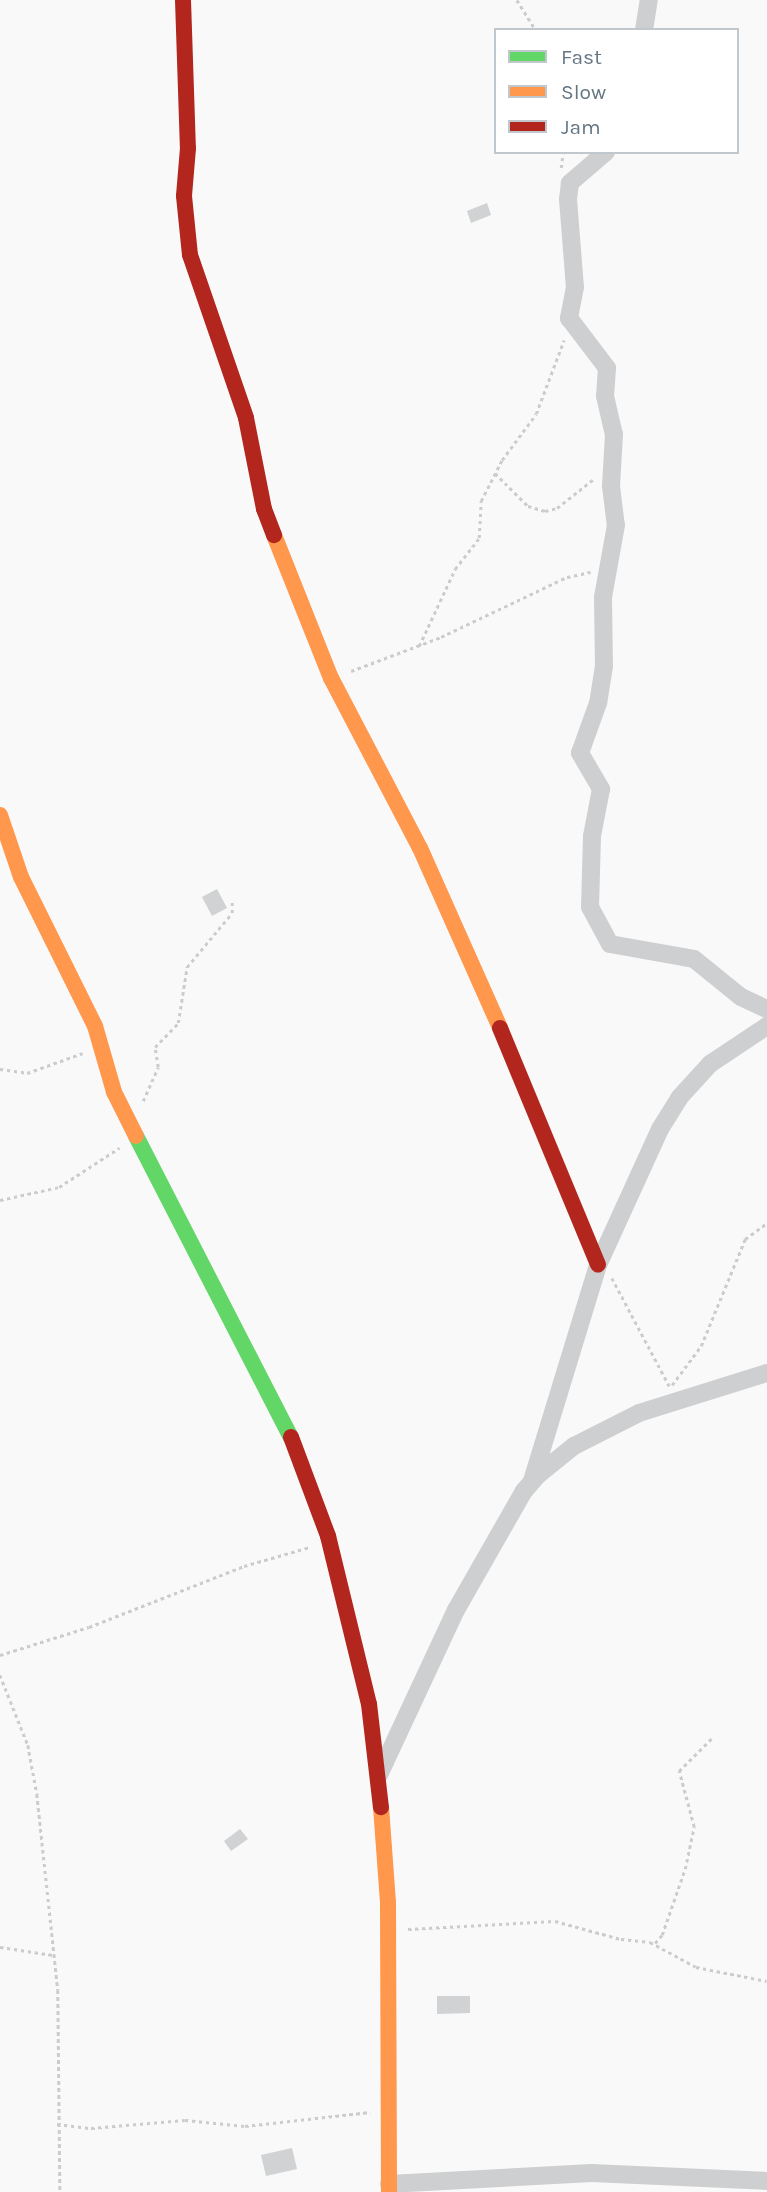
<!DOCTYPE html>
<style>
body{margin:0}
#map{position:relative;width:767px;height:2192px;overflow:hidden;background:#f9f9f9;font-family:Karla,sans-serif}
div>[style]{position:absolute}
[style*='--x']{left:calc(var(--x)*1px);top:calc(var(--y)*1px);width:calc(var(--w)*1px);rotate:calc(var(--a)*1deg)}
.building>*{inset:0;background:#d0d2d3}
.path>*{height:2.5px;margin-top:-1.25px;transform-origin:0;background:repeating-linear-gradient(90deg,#cbcccd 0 3.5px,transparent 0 7px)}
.street>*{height:18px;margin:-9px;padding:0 9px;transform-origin:9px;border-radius:9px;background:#cecfd0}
.fast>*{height:16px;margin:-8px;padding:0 8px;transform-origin:8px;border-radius:8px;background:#63d668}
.slow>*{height:16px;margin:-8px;padding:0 8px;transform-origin:8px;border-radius:8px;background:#ff974d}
.jam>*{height:16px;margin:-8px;padding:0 8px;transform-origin:8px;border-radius:8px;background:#b3261e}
span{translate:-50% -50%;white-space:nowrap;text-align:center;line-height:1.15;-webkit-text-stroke:7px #fff;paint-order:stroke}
.legend{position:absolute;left:494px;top:28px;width:245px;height:126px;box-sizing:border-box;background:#fff;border:2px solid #c1c8cd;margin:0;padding:9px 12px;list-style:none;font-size:21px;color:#657683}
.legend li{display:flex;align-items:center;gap:14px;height:35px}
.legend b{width:35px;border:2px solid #c1c8cd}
</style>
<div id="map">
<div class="building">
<i style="clip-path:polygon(487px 203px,491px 215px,471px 223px,467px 211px)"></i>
<i style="clip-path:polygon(217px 889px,227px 908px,212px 916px,202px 897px)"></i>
<i style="clip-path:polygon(240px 1829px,248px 1839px,231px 1851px,224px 1841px)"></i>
<i style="clip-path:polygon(437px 1996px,470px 1996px,470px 2013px,437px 2014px)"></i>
<i style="clip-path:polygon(292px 2148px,297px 2169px,266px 2176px,261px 2155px)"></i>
</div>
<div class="path">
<i style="--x:517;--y:0;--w:36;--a:58"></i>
<i style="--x:561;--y:168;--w:16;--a:-83"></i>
<i style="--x:495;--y:473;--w:47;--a:45"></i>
<i style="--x:528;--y:506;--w:18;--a:16"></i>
<i style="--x:545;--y:511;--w:12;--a:-14"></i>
<i style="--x:557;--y:508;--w:48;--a:-38.3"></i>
<i style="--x:419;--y:646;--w:85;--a:-64.9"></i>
<i style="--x:455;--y:569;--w:39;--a:-52"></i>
<i style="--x:479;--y:538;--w:37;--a:-87"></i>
<i style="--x:481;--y:501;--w:46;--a:-62.9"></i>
<i style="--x:502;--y:460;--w:57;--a:-53.5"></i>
<i style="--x:536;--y:414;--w:79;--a:-69.3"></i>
<i style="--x:351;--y:671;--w:96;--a:-20.7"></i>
<i style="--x:441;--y:637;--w:140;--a:-25.5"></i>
<i style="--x:567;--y:577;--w:24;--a:-12"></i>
<i style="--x:0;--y:1069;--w:27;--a:8"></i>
<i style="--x:27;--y:1073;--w:59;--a:-19.7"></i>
<i style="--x:143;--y:1101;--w:37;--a:-66"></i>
<i style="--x:158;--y:1067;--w:20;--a:-99"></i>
<i style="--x:155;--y:1047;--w:33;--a:-46"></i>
<i style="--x:178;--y:1023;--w:57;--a:-80.9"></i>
<i style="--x:187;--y:967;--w:70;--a:-50.2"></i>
<i style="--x:232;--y:913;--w:14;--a:-90"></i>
<i style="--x:0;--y:1200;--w:60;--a:-12.4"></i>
<i style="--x:59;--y:1187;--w:72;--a:-33"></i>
<i style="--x:612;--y:1278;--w:123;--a:62"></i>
<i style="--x:672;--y:1385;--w:49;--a:-53.4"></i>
<i style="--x:701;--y:1346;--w:116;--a:-67.6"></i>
<i style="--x:745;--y:1239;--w:27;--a:-36"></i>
<i style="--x:0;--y:1655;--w:93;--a:-17.5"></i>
<i style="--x:89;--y:1627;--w:167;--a:-21.5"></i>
<i style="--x:244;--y:1566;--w:69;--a:-16.1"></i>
<i style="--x:0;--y:1675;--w:75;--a:68.2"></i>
<i style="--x:28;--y:1745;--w:50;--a:79.6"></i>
<i style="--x:37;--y:1794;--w:197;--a:83.9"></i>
<i style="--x:58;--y:1990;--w:202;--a:89.4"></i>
<i style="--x:408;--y:1929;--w:147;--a:-3.1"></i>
<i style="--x:555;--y:1921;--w:68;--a:15.3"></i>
<i style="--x:621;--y:1939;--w:29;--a:6"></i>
<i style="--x:650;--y:1942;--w:52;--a:28.5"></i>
<i style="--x:696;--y:1967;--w:72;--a:11.2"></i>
<i style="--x:655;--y:1943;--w:11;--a:-49"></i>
<i style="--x:662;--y:1935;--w:70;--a:-70.8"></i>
<i style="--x:685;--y:1869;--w:43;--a:-77.9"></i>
<i style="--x:694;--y:1827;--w:58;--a:-105"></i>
<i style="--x:679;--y:1771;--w:47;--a:-45"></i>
<i style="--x:0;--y:1947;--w:54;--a:8.6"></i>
<i style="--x:57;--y:2124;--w:34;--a:7"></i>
<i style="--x:91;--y:2128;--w:94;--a:-4.9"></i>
<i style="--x:185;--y:2120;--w:60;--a:5.7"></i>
<i style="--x:245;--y:2126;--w:126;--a:-6.4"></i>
</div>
<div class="street">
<i style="--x:644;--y:30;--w:30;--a:-81"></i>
<i style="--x:606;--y:152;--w:48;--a:139.3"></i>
<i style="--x:570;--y:183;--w:16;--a:97"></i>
<i style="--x:568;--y:199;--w:88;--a:85.5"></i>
<i style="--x:575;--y:287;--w:32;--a:101"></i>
<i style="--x:569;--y:318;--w:63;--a:52.8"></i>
<i style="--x:607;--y:368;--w:28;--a:94"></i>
<i style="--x:605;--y:396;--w:39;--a:77"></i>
<i style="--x:614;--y:434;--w:52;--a:93.3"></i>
<i style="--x:611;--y:486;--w:39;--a:83"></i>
<i style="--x:616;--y:525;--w:73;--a:100.2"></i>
<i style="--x:603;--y:597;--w:69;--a:89.2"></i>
<i style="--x:604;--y:666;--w:37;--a:99"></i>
<i style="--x:598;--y:703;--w:53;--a:109.8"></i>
<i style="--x:580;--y:753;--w:42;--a:59.7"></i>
<i style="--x:601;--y:789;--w:48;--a:100.8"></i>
<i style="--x:592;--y:836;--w:71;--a:91.6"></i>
<i style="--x:590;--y:907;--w:42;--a:61.6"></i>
<i style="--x:610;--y:944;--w:85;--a:10.1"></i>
<i style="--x:694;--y:959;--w:60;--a:39"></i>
<i style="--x:741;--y:997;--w:29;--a:25"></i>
<i style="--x:532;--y:1481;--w:226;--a:-73"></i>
<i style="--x:598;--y:1265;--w:149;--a:-65.5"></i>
<i style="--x:660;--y:1129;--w:36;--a:-58"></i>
<i style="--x:679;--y:1098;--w:46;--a:-47.6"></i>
<i style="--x:710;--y:1064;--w:69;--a:-33.7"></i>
<i style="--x:379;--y:1775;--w:182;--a:-65"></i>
<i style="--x:456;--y:1610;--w:137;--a:-60.3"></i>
<i style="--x:524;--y:1491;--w:21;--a:-49"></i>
<i style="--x:538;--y:1475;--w:46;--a:-38.9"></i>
<i style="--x:574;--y:1446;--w:73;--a:-26.9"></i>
<i style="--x:639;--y:1413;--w:134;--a:-17.4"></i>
<i style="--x:389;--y:2184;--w:203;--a:-3.1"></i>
<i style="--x:592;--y:2173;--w:175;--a:2.6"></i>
</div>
<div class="fast">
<i style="--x:136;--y:1136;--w:339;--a:62.8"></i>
</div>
<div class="slow">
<i style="--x:274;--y:535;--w:154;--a:68.3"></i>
<i style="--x:331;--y:678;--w:192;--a:62.4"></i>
<i style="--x:420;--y:848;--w:197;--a:66"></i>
<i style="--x:0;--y:815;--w:65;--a:71.3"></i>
<i style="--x:21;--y:877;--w:166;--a:63.6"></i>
<i style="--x:95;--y:1026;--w:69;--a:73.9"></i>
<i style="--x:114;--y:1092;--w:49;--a:63.4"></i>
<i style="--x:381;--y:1807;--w:96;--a:85.8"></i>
<i style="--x:388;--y:1903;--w:289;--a:89.8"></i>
</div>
<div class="jam">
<i style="--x:183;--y:0;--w:148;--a:88.1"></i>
<i style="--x:188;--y:148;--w:48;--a:94.8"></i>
<i style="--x:184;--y:196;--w:59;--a:84.2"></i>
<i style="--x:190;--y:255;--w:172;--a:71"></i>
<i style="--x:246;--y:418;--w:93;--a:78.8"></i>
<i style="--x:264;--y:509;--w:28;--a:69"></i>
<i style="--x:500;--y:1028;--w:256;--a:67.5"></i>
<i style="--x:291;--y:1437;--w:106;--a:69.5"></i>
<i style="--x:328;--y:1536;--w:173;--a:76.3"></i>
<i style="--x:369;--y:1704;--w:104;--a:83.4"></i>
</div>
<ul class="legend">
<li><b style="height:9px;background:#63d668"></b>Fast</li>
<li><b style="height:9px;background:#ff974d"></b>Slow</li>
<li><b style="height:9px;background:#b3261e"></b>Jam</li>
</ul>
</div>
